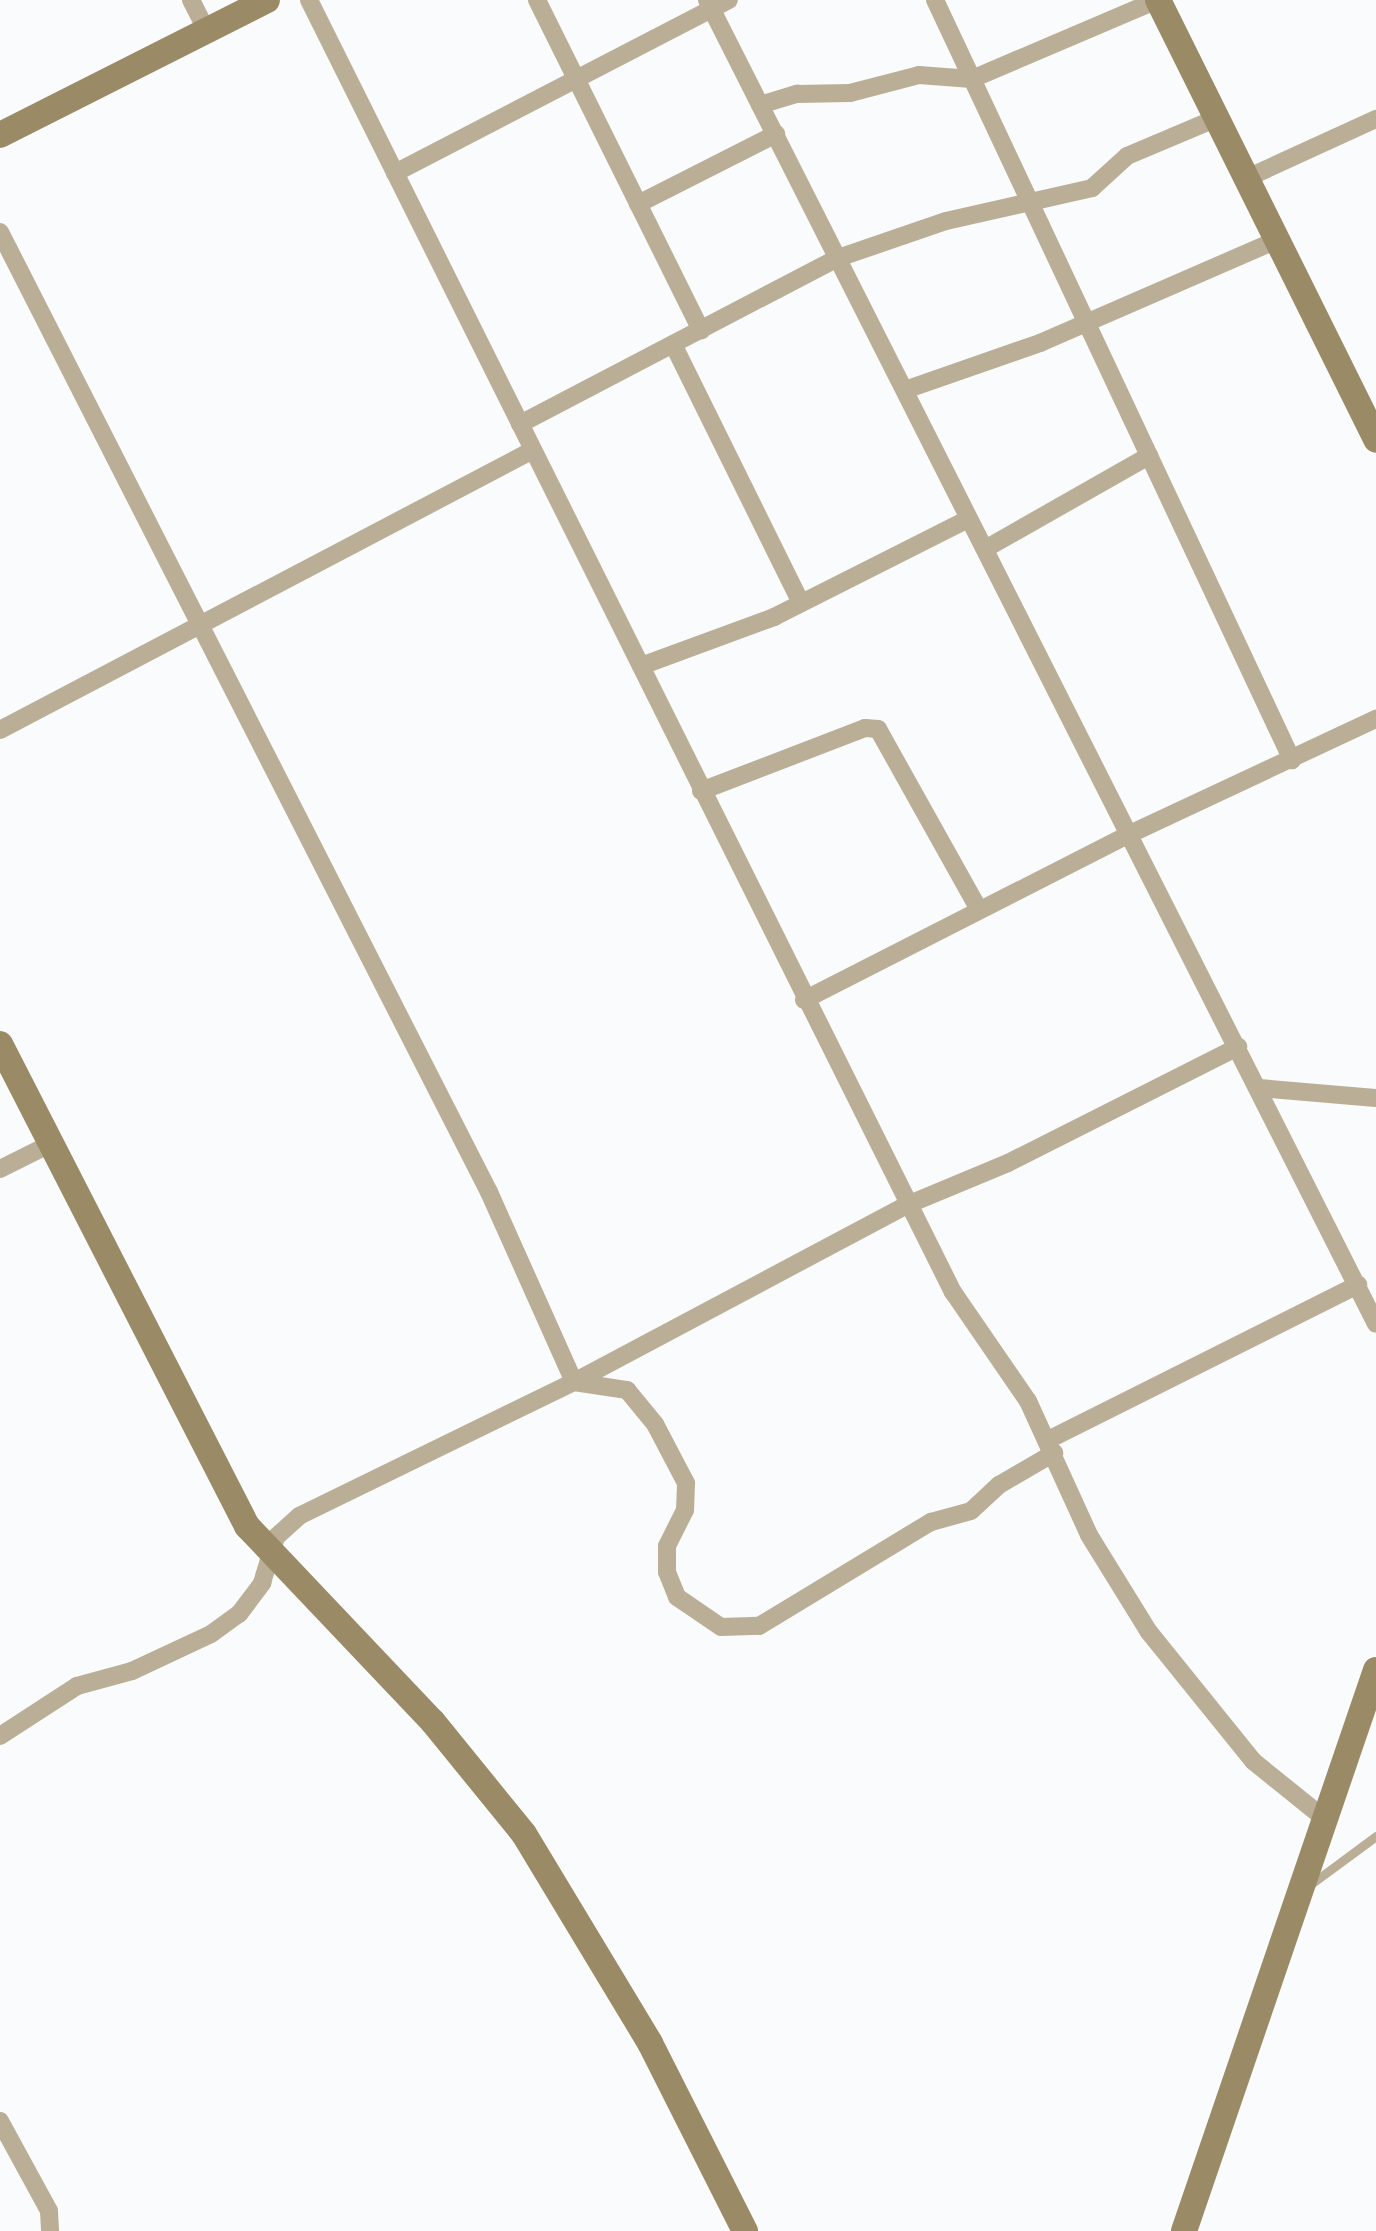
<!DOCTYPE html>
<style>
body{margin:0}
#map{position:relative;width:1376px;height:2231px;overflow:hidden;background:#fafbfc;font-family:Ubuntu,sans-serif}
div>[style]{position:absolute}
[style*='--x']{left:calc(var(--x)*1px);top:calc(var(--y)*1px);width:calc(var(--w)*1px);rotate:calc(var(--a)*1deg)}
.lane>*{height:9px;margin:-4.5px;padding:0 4.5px;transform-origin:4.5px;border-radius:4.5px;background:#baaf96}
.street>*{height:18px;margin:-9px;padding:0 9px;transform-origin:9px;border-radius:9px;background:#baaf96}
.secondary>*{height:26px;margin:-13px;padding:0 13px;transform-origin:13px;border-radius:13px;background:#9a8a66}
span{translate:-50% -50%;white-space:nowrap;text-align:center;line-height:1.15;-webkit-text-stroke:6px #fff;paint-order:stroke}
</style>
<div id="map">
<div class="lane">
<i style="--x:1311;--y:1884;--w:81;--a:-36.4"></i>
</div>
<div class="street">
<i style="--x:191;--y:0;--w:35;--a:63"></i>
<i style="--x:309;--y:0;--w:1444;--a:63.51"></i>
<i style="--x:953;--y:1292;--w:132;--a:55.5"></i>
<i style="--x:1028;--y:1401;--w:147;--a:65.5"></i>
<i style="--x:1089;--y:1535;--w:114;--a:58.3"></i>
<i style="--x:1149;--y:1632;--w:166;--a:51.1"></i>
<i style="--x:1253;--y:1761;--w:92;--a:38.9"></i>
<i style="--x:537;--y:0;--w:369;--a:63.6"></i>
<i style="--x:707;--y:0;--w:1483;--a:63.19"></i>
<i style="--x:935;--y:0;--w:840;--a:64.84"></i>
<i style="--x:760;--y:105;--w:39;--a:-17"></i>
<i style="--x:797;--y:94;--w:53;--a:-1.1"></i>
<i style="--x:850;--y:93;--w:71;--a:-14.6"></i>
<i style="--x:919;--y:75;--w:53;--a:4.3"></i>
<i style="--x:972;--y:79;--w:201;--a:-23.1"></i>
<i style="--x:395;--y:173;--w:376;--a:-27.4"></i>
<i style="--x:1247;--y:178;--w:142;--a:-24.6"></i>
<i style="--x:638;--y:204;--w:155;--a:-26.9"></i>
<i style="--x:0;--y:232;--w:1077;--a:63.01"></i>
<i style="--x:489;--y:1192;--w:208;--a:65.9"></i>
<i style="--x:574;--y:1382;--w:54;--a:8.6"></i>
<i style="--x:627;--y:1390;--w:44;--a:50.5"></i>
<i style="--x:655;--y:1424;--w:67;--a:62.3"></i>
<i style="--x:686;--y:1483;--w:27;--a:92"></i>
<i style="--x:685;--y:1510;--w:40;--a:116.6"></i>
<i style="--x:667;--y:1546;--w:26;--a:90"></i>
<i style="--x:667;--y:1572;--w:27;--a:68"></i>
<i style="--x:677;--y:1597;--w:53;--a:34.3"></i>
<i style="--x:721;--y:1627;--w:38;--a:-2"></i>
<i style="--x:759;--y:1626;--w:201;--a:-31.2"></i>
<i style="--x:931;--y:1522;--w:41;--a:-15.4"></i>
<i style="--x:971;--y:1511;--w:38;--a:-43"></i>
<i style="--x:999;--y:1485;--w:64;--a:-30.2"></i>
<i style="--x:673;--y:344;--w:287;--a:63.7"></i>
<i style="--x:905;--y:390;--w:143;--a:-19.2"></i>
<i style="--x:1040;--y:343;--w:258;--a:-23.5"></i>
<i style="--x:520;--y:424;--w:359;--a:-27.6"></i>
<i style="--x:838;--y:258;--w:114;--a:-18.9"></i>
<i style="--x:946;--y:221;--w:150;--a:-12.7"></i>
<i style="--x:1092;--y:188;--w:47;--a:-42.4"></i>
<i style="--x:1127;--y:156;--w:98;--a:-22.9"></i>
<i style="--x:985;--y:549;--w:189;--a:-29.6"></i>
<i style="--x:641;--y:666;--w:142;--a:-20.2"></i>
<i style="--x:774;--y:617;--w:217;--a:-26.8"></i>
<i style="--x:0;--y:730;--w:602;--a:-27.71"></i>
<i style="--x:701;--y:791;--w:176;--a:-21"></i>
<i style="--x:865;--y:728;--w:13;--a:4"></i>
<i style="--x:878;--y:729;--w:207;--a:60.8"></i>
<i style="--x:804;--y:1000;--w:366;--a:-27"></i>
<i style="--x:1130;--y:834;--w:272;--a:-25.1"></i>
<i style="--x:1259;--y:1088;--w:117;--a:4.9"></i>
<i style="--x:0;--y:1169;--w:56;--a:-26.6"></i>
<i style="--x:1048;--y:1440;--w:347;--a:-26.6"></i>
<i style="--x:0;--y:1736;--w:92;--a:-33"></i>
<i style="--x:77;--y:1686;--w:57;--a:-15.3"></i>
<i style="--x:132;--y:1671;--w:87;--a:-25.1"></i>
<i style="--x:211;--y:1634;--w:34;--a:-36"></i>
<i style="--x:239;--y:1614;--w:39;--a:-53"></i>
<i style="--x:262;--y:1583;--w:48;--a:-73.1"></i>
<i style="--x:276;--y:1537;--w:31;--a:-42"></i>
<i style="--x:299;--y:1516;--w:306;--a:-26"></i>
<i style="--x:574;--y:1382;--w:377;--a:-28"></i>
<i style="--x:907;--y:1205;--w:109;--a:-22.6"></i>
<i style="--x:1008;--y:1163;--w:258;--a:-26.8"></i>
<i style="--x:0;--y:2121;--w:102;--a:61.4"></i>
<i style="--x:49;--y:2211;--w:20;--a:87"></i>
</div>
<div class="secondary">
<i style="--x:1158;--y:0;--w:491;--a:63.6"></i>
<i style="--x:0;--y:135;--w:299;--a:-26.8"></i>
<i style="--x:0;--y:1044;--w:542;--a:62.87"></i>
<i style="--x:247;--y:1526;--w:270;--a:46.5"></i>
<i style="--x:433;--y:1722;--w:144;--a:50.9"></i>
<i style="--x:524;--y:1834;--w:244;--a:58.9"></i>
<i style="--x:650;--y:2043;--w:211;--a:63.2"></i>
<i style="--x:1184;--y:2231;--w:593;--a:-71.11"></i>
</div>
</div>
